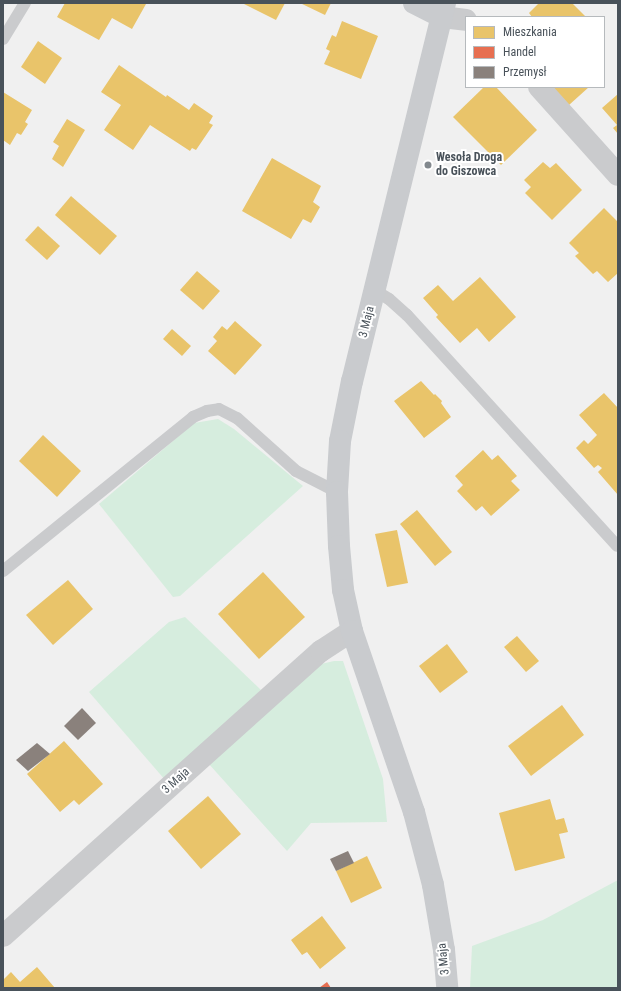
<!DOCTYPE html>
<meta charset="utf-8">
<style>
body{margin:0}
#map{position:relative;width:621px;height:991px;overflow:hidden;background:#f0f0f0;font-family:"Roboto Condensed",sans-serif}
div>[style]{position:absolute}
[style*='--x']{left:calc(var(--x)*1px);top:calc(var(--y)*1px);width:calc(var(--w)*1px);rotate:calc(var(--a)*1deg)}
.green>*{inset:0;background:#d6edde}
.homes>*{inset:0;background:#e9c46a}
.shops>*{inset:0;background:#e76f51}
.industry>*{inset:0;background:#8a817c}
.lane>*{height:12px;margin:-6px;padding:0 6px;transform-origin:6px;border-radius:6px;background:#cacbcd}
.street>*{height:22px;margin:-11px;padding:0 11px;transform-origin:11px;border-radius:11px;background:#cacbcd}
.secondary>*{height:22px;margin:-11px;padding:0 11px;transform-origin:11px;border-radius:11px;background:#c9cbce}
.dots>*{width:11px;height:11px;translate:-50% -50%;box-sizing:border-box;border:2px solid #fff;border-radius:50%}
span{translate:-50% -50%;white-space:nowrap;text-align:center;line-height:1.15;-webkit-text-stroke:4px #fff;paint-order:stroke}
.poi-label{font-size:12px;color:#49525a;font-weight:700}
.left{translate:0 -50%;text-align:left}
.street-label{font-size:12px;color:#49525a}
.frame{position:absolute;inset:0;border:4px solid #49525a;pointer-events:none}
.legend{position:absolute;left:465px;top:16px;width:140px;height:72px;box-sizing:border-box;background:#fff;border:1px solid #b6babd;margin:0;padding:5px 7px;list-style:none;font-size:12px;color:#49525a}
.legend li{display:flex;align-items:center;gap:8px;height:20px}
.legend b{width:20px;border:1px solid #b6babd}
</style>
<div id="map">
<div class="green">
<i style="clip-path:polygon(218px 419px,234px 429px,303px 486px,180px 596px,173px 597px,99px 504px,194px 423px)"></i>
<i style="clip-path:polygon(185px 617px,261px 690px,166px 781px,89px 692px,169px 622px)"></i>
<i style="clip-path:polygon(334px 661px,343px 661px,383px 779px,387px 822px,311px 823px,287px 851px,208px 763px,321px 664px)"></i>
<i style="clip-path:polygon(618px 880px,618px 988px,470px 988px,472px 946px,543px 920px)"></i>
</div>
<div class="homes">
<i style="clip-path:polygon(65px 3px,145px 3px,146px 4px,132px 29px,112px 18px,99px 40px,57px 17px)"></i>
<i style="clip-path:polygon(242px 3px,285px 3px,276px 20px)"></i>
<i style="clip-path:polygon(300px 3px,331px 3px,325px 15px)"></i>
<i style="clip-path:polygon(539px 3px,572px 3px,586px 17px,532px 17px,529px 13px)"></i>
<i style="clip-path:polygon(342px 21px,378px 36px,361px 79px,324px 64px,330px 51px,326px 49px,332px 35px,336px 37px)"></i>
<i style="clip-path:polygon(38px 41px,62px 58px,45px 84px,21px 67px)"></i>
<i style="clip-path:polygon(119px 65px,166px 97px,167px 95px,189px 110px,194px 103px,213px 116px,209px 123px,213px 125px,196px 150px,192px 148px,190px 151px,150px 125px,133px 150px,104px 130px,121px 105px,101px 92px)"></i>
<i style="clip-path:polygon(484px 87px,496px 87px,537px 130px,501px 165px,453px 117px)"></i>
<i style="clip-path:polygon(552px 87px,589px 87px,569px 105px)"></i>
<i style="clip-path:polygon(3px 92px,32px 110px,25px 122px,28px 124px,21px 135px,17px 133px,10px 145px,3px 140px)"></i>
<i style="clip-path:polygon(618px 94px,618px 134px,613px 128px,617px 125px,602px 108px)"></i>
<i style="clip-path:polygon(67px 119px,85px 130px,63px 167px,52px 159px,59px 146px,53px 142px)"></i>
<i style="clip-path:polygon(272px 158px,321px 186px,313px 202px,320px 207px,311px 223px,303px 219px,291px 239px,242px 211px)"></i>
<i style="clip-path:polygon(543px 162px,550px 168px,556px 163px,582px 190px,552px 220px,525px 193px,531px 187px,524px 180px)"></i>
<i style="clip-path:polygon(71px 196px,117px 236px,100px 255px,55px 215px)"></i>
<i style="clip-path:polygon(604px 208px,618px 222px,618px 273px,608px 282px,597px 271px,593px 274px,575px 256px,579px 253px,569px 243px)"></i>
<i style="clip-path:polygon(38px 226px,60px 246px,47px 260px,25px 240px)"></i>
<i style="clip-path:polygon(197px 271px,220px 291px,203px 310px,180px 290px)"></i>
<i style="clip-path:polygon(480px 277px,516px 317px,489px 342px,477px 328px,460px 343px,436px 317px,438px 315px,423px 298px,438px 285px,453px 301px)"></i>
<i style="clip-path:polygon(235px 321px,262px 345px,235px 375px,208px 351px,217px 341px,213px 337px,222px 326px,227px 330px)"></i>
<i style="clip-path:polygon(172px 329px,191px 346px,182px 356px,163px 339px)"></i>
<i style="clip-path:polygon(421px 381px,434px 395px,435px 394px,442px 401px,441px 403px,451px 417px,424px 438px,394px 401px)"></i>
<i style="clip-path:polygon(604px 393px,618px 408px,618px 495px,598px 472px,602px 468px,598px 465px,594px 468px,576px 448px,584px 440px,588px 444px,597px 435px,579px 415px)"></i>
<i style="clip-path:polygon(43px 435px,81px 471px,57px 497px,19px 461px)"></i>
<i style="clip-path:polygon(483px 450px,492px 460px,498px 455px,517px 476px,511px 481px,520px 490px,491px 516px,482px 506px,476px 511px,457px 491px,463px 485px,455px 476px)"></i>
<i style="clip-path:polygon(417px 510px,452px 552px,435px 566px,400px 524px)"></i>
<i style="clip-path:polygon(397px 530px,408px 583px,387px 587px,375px 534px)"></i>
<i style="clip-path:polygon(263px 572px,305px 617px,259px 659px,218px 614px)"></i>
<i style="clip-path:polygon(68px 580px,93px 609px,53px 645px,26px 615px)"></i>
<i style="clip-path:polygon(517px 636px,539px 661px,526px 672px,504px 647px)"></i>
<i style="clip-path:polygon(447px 644px,468px 672px,440px 693px,419px 666px)"></i>
<i style="clip-path:polygon(562px 705px,584px 735px,531px 776px,508px 746px)"></i>
<i style="clip-path:polygon(64px 741px,103px 784px,79px 805px,74px 800px,60px 812px,27px 774px)"></i>
<i style="clip-path:polygon(208px 796px,241px 834px,201px 869px,168px 831px)"></i>
<i style="clip-path:polygon(550px 799px,556px 820px,564px 818px,568px 832px,559px 834px,565px 858px,515px 871px,499px 813px)"></i>
<i style="clip-path:polygon(367px 856px,382px 888px,351px 903px,336px 871px)"></i>
<i style="clip-path:polygon(322px 916px,346px 948px,320px 969px,307px 952px,302px 955px,291px 940px)"></i>
<i style="clip-path:polygon(37px 967px,55px 988px,3px 988px,3px 980px,11px 972px,20px 982px)"></i>
</div>
<div class="shops">
<i style="clip-path:polygon(327px 982px,331px 988px,319px 988px)"></i>
</div>
<div class="industry">
<i style="clip-path:polygon(82px 708px,96px 723px,78px 740px,64px 726px)"></i>
<i style="clip-path:polygon(37px 743px,50px 754px,28px 771px,16px 760px)"></i>
<i style="clip-path:polygon(348px 851px,354px 863px,336px 871px,330px 859px)"></i>
</div>
<div class="lane">
<i style="--x:3;--y:39;--w:42;--a:-58.6"></i>
<i style="--x:374;--y:290;--w:17;--a:31"></i>
<i style="--x:389;--y:299;--w:24;--a:42"></i>
<i style="--x:407;--y:315;--w:312;--a:47.7"></i>
<i style="--x:3;--y:571;--w:245;--a:-39"></i>
<i style="--x:193;--y:417;--w:15;--a:-23"></i>
<i style="--x:207;--y:411;--w:12;--a:-9"></i>
<i style="--x:219;--y:409;--w:20;--a:27"></i>
<i style="--x:237;--y:418;--w:79;--a:41.9"></i>
<i style="--x:296;--y:471;--w:46;--a:27.1"></i>
</div>
<div class="street">
<i style="--x:442;--y:17;--w:24;--a:7"></i>
<i style="--x:539;--y:87;--w:118;--a:48.1"></i>
<i style="--x:3;--y:936;--w:427;--a:-41.9"></i>
<i style="--x:321;--y:651;--w:37;--a:-33"></i>
</div>
<div class="secondary">
<i style="--x:414;--y:3;--w:31;--a:27"></i>
<i style="--x:445;--y:3;--w:389;--a:103.8"></i>
<i style="--x:352;--y:381;--w:61;--a:101.3"></i>
<i style="--x:340;--y:441;--w:51;--a:93.4"></i>
<i style="--x:337;--y:492;--w:54;--a:87.9"></i>
<i style="--x:339;--y:546;--w:44;--a:84.8"></i>
<i style="--x:343;--y:590;--w:42;--a:77.6"></i>
<i style="--x:352;--y:631;--w:191;--a:71.1"></i>
<i style="--x:414;--y:812;--w:75;--a:75.4"></i>
<i style="--x:433;--y:885;--w:66;--a:80.4"></i>
<i style="--x:444;--y:950;--w:38;--a:85"></i>
</div>
<div class="dots">
<i style="left:428px;top:165px;background:#83898e"></i>
</div>
<div class="poi-label">
<span class="left" style="left:436px;top:165px">Wesoła Droga<br>do Giszowca</span>
</div>
<div class="street-label">
<span style="left:367px;top:322px;rotate:-76deg">3 Maja</span>
<span style="left:176px;top:781px;rotate:-42deg">3 Maja</span>
<span style="left:444px;top:959px;rotate:-96deg">3 Maja</span>
</div>
<div class="frame"></div>
<ul class="legend">
<li><b style="height:11px;background:#e9c46a"></b>Mieszkania</li>
<li><b style="height:11px;background:#e76f51"></b>Handel</li>
<li><b style="height:11px;background:#8a817c"></b>Przemysł</li>
</ul>
</div>
